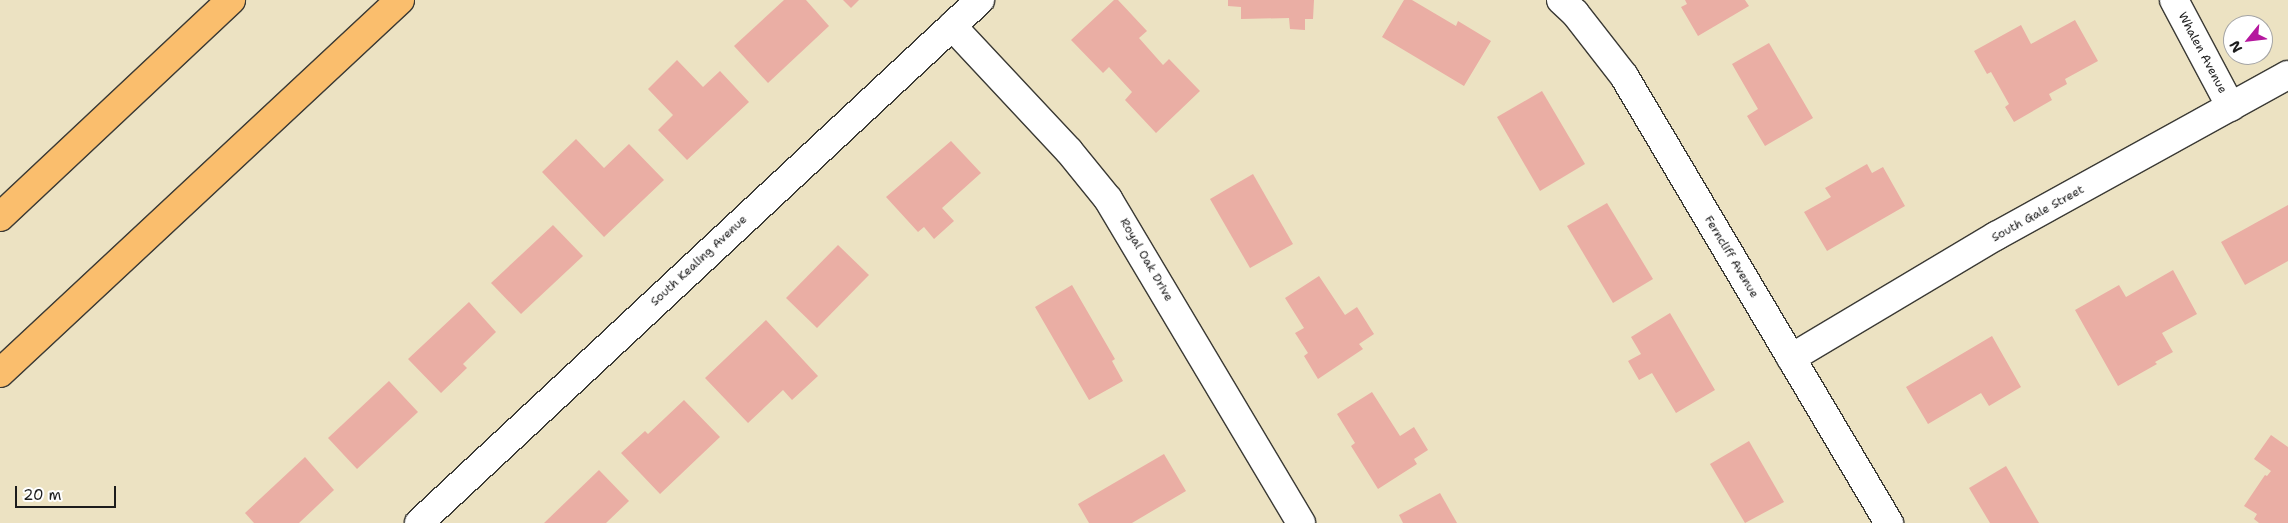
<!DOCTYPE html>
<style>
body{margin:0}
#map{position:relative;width:2288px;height:523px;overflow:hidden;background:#ece2c2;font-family:"Shantell Sans",sans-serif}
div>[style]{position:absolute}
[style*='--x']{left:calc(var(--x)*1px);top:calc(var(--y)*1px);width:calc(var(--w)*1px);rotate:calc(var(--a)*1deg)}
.building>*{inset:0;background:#eaaea4}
.roads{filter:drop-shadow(1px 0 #3b3a35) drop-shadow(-1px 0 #3b3a35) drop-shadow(0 1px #3b3a35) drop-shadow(0 -1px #3b3a35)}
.minor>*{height:28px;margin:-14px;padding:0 14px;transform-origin:14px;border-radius:14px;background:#fff}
.highway>*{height:28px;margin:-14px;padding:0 14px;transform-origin:14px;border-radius:14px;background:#fabe6d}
span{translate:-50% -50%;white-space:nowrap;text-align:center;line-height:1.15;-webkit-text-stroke:4px #fff;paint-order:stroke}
.street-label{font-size:12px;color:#1c1c1c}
.north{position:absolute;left:2223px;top:15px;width:50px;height:50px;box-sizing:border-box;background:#fff;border:1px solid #a4a4a4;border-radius:50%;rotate:241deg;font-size:14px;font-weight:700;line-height:20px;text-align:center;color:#1c1c1c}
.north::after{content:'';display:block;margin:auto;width:18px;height:22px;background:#b5179e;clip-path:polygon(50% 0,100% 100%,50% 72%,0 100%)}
.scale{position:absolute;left:15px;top:486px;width:101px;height:22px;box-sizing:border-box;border:2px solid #1c1c1c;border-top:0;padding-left:6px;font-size:15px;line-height:18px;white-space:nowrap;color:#1c1c1c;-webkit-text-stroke:4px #fff;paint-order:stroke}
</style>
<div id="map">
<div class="building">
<i style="clip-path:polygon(784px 0,806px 0,829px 26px,768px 83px,734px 46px)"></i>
<i style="clip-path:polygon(843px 0,859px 0,851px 8px)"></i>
<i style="clip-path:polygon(1114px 0,1118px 0,1147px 31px,1139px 38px,1163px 65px,1169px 59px,1200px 91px,1156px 133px,1125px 100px,1132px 92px,1109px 67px,1103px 73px,1071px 40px)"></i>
<i style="clip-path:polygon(1228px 0,1314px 0,1313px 19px,1305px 19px,1305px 30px,1290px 29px,1289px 18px,1241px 19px,1241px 7px,1228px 6px)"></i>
<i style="clip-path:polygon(1404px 0,1412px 0,1456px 26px,1458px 21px,1491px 41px,1464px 86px,1382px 37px)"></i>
<i style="clip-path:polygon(1685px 0,1745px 0,1749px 6px,1698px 36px,1681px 7px,1687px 4px)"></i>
<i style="clip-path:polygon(2075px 20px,2098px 61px,2065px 79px,2067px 84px,2049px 94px,2052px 100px,2014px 122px,2005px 107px,2009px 104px,1991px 72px,1987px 74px,1974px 51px,2021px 25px,2031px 44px)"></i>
<i style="clip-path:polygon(1769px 43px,1813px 118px,1765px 146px,1747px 116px,1758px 109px,1732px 64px)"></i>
<i style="clip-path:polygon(677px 60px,703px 87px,720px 71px,749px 102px,687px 160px,658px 130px,673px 115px,648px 89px)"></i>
<i style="clip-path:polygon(1542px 91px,1585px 164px,1540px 191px,1497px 117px)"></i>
<i style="clip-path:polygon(576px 139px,604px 168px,629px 144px,664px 180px,604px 237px,542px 172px)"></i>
<i style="clip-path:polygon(951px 141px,981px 173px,942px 208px,954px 221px,934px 239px,924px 227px,918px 232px,886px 197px)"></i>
<i style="clip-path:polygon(1867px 164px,1872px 173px,1883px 167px,1905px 206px,1827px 251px,1804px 212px,1831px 197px,1825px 188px)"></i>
<i style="clip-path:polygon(1253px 174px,1293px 244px,1250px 268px,1210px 199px)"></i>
<i style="clip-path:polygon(1607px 203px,1653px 279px,1613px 303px,1567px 226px)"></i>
<i style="clip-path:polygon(2288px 205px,2288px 261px,2245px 285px,2221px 242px)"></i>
<i style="clip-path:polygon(553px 225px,583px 256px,521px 314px,491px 283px)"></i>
<i style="clip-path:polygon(838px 245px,869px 275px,817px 328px,786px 298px)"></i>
<i style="clip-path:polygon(2173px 270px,2197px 314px,2162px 333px,2173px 352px,2155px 362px,2157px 364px,2118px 386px,2075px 310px,2119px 285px,2126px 297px)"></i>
<i style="clip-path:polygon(1319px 276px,1345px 315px,1357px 307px,1374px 334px,1359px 344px,1363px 349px,1318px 379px,1304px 356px,1308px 353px,1295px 333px,1304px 328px,1285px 298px)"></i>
<i style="clip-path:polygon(1072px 285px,1115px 359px,1112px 361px,1123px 381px,1089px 400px,1035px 307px)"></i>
<i style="clip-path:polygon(469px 302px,496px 332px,463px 364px,467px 368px,441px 393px,408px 359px)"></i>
<i style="clip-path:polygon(1670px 313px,1715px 390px,1676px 413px,1652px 373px,1639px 380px,1628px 361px,1641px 354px,1631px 337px)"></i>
<i style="clip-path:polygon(766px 320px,818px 376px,792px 400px,783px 390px,748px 423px,705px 378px)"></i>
<i style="clip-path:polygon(1992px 336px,2021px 387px,1989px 406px,1981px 393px,1928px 424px,1906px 387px)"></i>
<i style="clip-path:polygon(389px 381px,418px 412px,357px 469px,328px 438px)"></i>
<i style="clip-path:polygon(1372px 392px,1400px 436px,1414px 427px,1428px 450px,1414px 459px,1417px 464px,1378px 489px,1351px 446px,1355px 443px,1337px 414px)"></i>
<i style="clip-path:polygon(684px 400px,720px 437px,660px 494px,621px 453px,645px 431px,648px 434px)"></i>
<i style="clip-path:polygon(2271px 435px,2288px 447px,2288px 523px,2259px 523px,2254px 519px,2257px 514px,2244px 506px,2265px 475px,2267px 476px,2271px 471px,2254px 459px)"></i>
<i style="clip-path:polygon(1749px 441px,1784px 502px,1745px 523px,1710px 464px)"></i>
<i style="clip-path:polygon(1164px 454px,1186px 491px,1132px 523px,1089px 523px,1078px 504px)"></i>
<i style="clip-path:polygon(305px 457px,334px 490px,299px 523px,254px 523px,245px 513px)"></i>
<i style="clip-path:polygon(2006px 466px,2039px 523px,1990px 523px,1969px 488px)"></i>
<i style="clip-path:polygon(599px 470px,629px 501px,606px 523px,544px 523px)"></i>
<i style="clip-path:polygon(1440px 493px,1457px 523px,1403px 523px,1399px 515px)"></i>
</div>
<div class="roads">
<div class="minor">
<i style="--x:1561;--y:0;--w:19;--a:43"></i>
<i style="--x:1575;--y:13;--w:80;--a:52.1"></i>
<i style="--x:1624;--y:76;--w:520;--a:59.34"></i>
<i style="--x:2174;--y:0;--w:121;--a:62"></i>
<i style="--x:952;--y:26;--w:171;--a:46.9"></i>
<i style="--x:1069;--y:151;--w:62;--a:50.9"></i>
<i style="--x:1108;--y:199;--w:377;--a:59.2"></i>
<i style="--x:1791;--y:358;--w:239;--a:-30.8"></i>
<i style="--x:1996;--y:236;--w:333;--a:-28.9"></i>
<i style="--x:419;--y:523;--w:767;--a:-42.99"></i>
</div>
<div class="highway">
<i style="--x:0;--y:217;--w:317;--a:-43.2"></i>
<i style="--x:0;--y:373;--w:547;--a:-43"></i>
</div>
</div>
<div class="street-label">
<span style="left:2202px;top:53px;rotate:62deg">Whalen Avenue</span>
<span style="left:2038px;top:214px;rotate:-29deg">South Gale Street</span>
<span style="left:1731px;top:257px;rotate:59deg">Ferncliff Avenue</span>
<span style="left:1146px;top:260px;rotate:60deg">Royal Oak Drive</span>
<span style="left:699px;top:261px;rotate:-43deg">South Kealing Avenue</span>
</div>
<div class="north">N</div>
<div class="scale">20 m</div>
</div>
